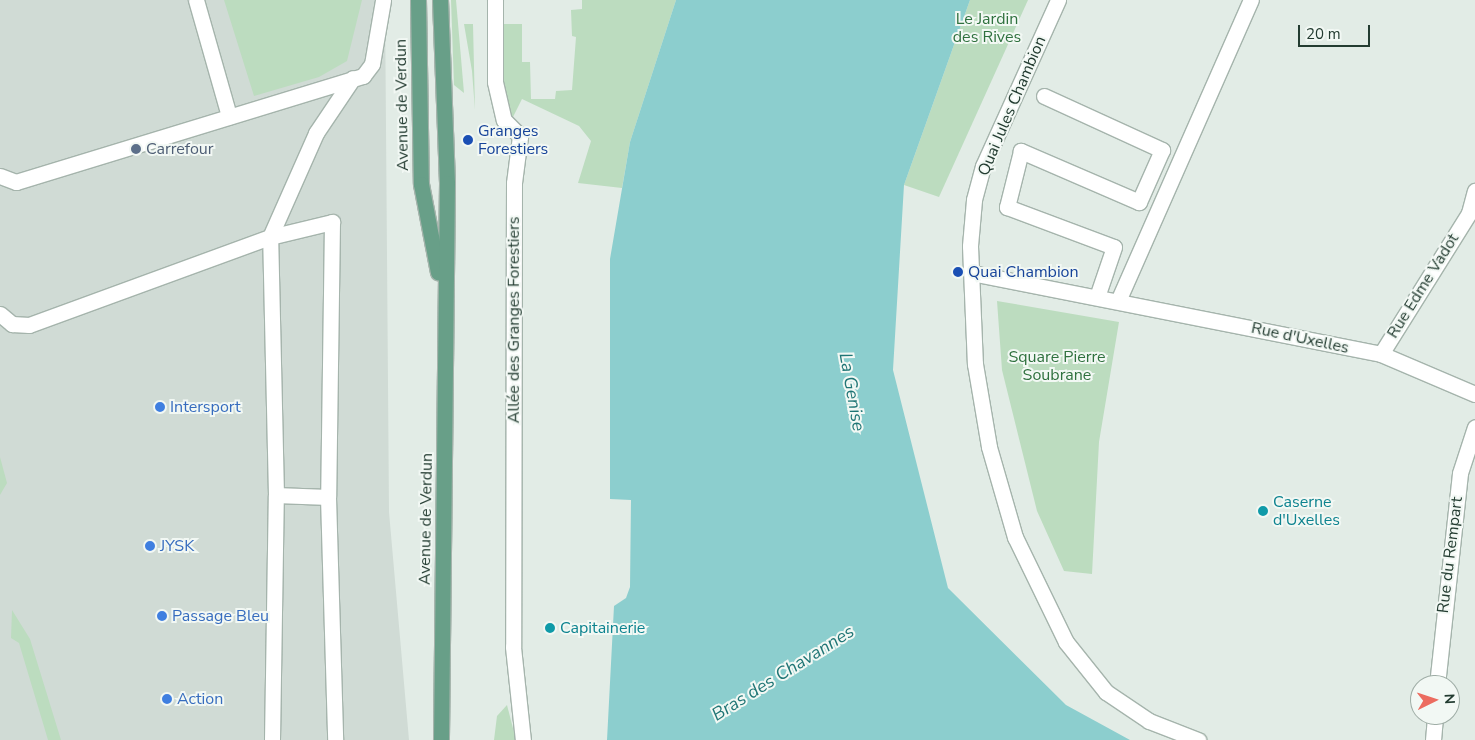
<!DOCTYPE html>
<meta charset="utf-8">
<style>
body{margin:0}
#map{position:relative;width:1475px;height:740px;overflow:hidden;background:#e2ece6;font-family:"Nunito Sans",sans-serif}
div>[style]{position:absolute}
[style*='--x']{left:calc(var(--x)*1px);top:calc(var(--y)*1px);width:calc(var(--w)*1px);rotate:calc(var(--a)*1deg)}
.built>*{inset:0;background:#d0dbd5}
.green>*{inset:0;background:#bcdcbf}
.water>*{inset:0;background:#8ccece}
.roads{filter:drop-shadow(1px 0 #a5b4ac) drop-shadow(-1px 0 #a5b4ac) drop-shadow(0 1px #a5b4ac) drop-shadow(0 -1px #a5b4ac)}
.lane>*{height:15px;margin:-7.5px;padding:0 7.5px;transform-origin:7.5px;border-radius:7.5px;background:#fff}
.street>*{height:15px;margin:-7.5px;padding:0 7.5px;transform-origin:7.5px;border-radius:7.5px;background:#fff}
.primary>*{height:15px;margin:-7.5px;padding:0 7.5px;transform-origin:7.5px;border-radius:7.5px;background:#689f88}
.dots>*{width:14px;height:14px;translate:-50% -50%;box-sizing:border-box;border:2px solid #f2f8f4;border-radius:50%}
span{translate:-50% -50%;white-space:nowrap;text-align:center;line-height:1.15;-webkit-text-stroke:4px #f2f8f4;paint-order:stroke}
.park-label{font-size:16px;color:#2f713e}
.street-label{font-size:16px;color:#233c31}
.transit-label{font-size:16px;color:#164399}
.left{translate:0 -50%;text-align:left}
.service-label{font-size:16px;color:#4e5e75}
.shop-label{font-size:16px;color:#366cbe}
.culture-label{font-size:16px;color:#0d838f}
.water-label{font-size:18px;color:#1f7575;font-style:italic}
.north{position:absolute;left:1410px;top:675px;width:50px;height:50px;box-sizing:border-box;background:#f2f8f4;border:1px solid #9fada6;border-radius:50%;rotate:86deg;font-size:14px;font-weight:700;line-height:20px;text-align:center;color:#233c31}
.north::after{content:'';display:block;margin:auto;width:18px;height:22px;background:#ec6c60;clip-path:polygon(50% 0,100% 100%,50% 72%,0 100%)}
.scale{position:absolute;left:1298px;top:25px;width:72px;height:22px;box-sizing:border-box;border:2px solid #233c31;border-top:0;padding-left:6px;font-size:15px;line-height:18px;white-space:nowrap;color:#233c31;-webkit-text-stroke:4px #f2f8f4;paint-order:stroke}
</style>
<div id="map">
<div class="built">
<i style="clip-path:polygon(0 0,385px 0,389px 512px,409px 740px,0 740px)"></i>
</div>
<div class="green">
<i style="clip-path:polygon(224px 0,362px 0,347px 61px,319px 77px,254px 96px)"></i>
<i style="clip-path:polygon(451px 0,456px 0,464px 93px,454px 85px)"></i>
<i style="clip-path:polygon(582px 0,676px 0,630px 142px,622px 188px,578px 183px,591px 141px,579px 126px,522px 99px,513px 117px,504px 108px,500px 24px,522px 24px,522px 62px,530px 62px,531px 99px,555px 99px,556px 91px,572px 90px,576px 37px,572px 36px,571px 10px,582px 9px)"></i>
<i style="clip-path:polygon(970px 0,1028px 0,939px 197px,904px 185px)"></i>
<i style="clip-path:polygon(464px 24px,473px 24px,475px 110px,472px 71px)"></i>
<i style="clip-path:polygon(997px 301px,1119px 322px,1099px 442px,1092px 574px,1064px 571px,1037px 511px,1002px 370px)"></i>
<i style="clip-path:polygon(0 457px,7px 483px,0 495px)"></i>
<i style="clip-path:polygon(12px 610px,30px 639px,61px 740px,48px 740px,19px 643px,11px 638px)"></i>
<i style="clip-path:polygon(507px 705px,516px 740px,494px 740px,497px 716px)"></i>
</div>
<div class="water">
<i style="clip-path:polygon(676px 0,970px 0,904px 185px,893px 370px,948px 588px,1066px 705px,1130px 740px,607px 740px,614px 606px,626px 598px,630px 587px,631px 500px,610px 499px,610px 259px,630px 142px)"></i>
</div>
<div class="roads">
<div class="lane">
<i style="--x:196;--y:0;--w:121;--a:74.1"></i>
<i style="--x:1044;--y:96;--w:130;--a:24.6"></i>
<i style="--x:1162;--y:150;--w:57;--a:113.9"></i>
<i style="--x:1139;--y:202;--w:129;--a:-156.6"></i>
<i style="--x:1021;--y:151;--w:58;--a:104"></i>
<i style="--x:1007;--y:207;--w:114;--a:20.5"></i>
<i style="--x:1114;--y:247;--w:53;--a:108.8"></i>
<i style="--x:0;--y:176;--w:17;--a:21"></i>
<i style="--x:16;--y:182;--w:363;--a:-17"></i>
<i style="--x:363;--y:76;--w:15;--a:-53"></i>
<i style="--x:372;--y:64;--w:65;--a:-80.2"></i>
<i style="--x:1118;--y:301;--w:329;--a:-66.2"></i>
<i style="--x:0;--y:314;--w:16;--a:40"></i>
<i style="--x:12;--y:324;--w:17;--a:3"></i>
<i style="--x:29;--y:325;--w:257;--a:-20.1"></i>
<i style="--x:270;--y:237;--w:114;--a:-66.1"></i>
<i style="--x:316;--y:133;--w:66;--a:-56.1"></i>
<i style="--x:276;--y:495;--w:52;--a:2.2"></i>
<i style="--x:513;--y:647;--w:94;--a:83.9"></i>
<i style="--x:272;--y:740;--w:245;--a:-89.1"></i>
<i style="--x:276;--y:495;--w:258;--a:-91.3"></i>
<i style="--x:270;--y:237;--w:64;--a:-13.6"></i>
<i style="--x:332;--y:222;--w:275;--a:90.8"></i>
<i style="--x:328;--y:497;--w:243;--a:88.3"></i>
</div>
<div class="street">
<i style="--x:495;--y:0;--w:82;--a:90"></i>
<i style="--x:495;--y:82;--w:39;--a:77"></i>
<i style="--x:504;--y:120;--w:23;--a:45"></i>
<i style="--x:520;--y:136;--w:47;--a:97.3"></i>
<i style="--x:514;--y:183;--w:464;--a:90.1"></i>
<i style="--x:1058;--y:0;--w:182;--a:114.3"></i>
<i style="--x:983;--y:166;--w:35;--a:105"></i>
<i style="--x:974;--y:200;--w:46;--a:95"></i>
<i style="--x:970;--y:246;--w:118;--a:87.6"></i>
<i style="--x:975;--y:364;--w:84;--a:80.4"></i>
<i style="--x:989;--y:447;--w:94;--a:73.9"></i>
<i style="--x:1015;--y:537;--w:117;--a:64.1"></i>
<i style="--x:1066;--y:642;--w:64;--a:51.3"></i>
<i style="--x:1106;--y:692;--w:52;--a:34"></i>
<i style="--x:1149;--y:721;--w:53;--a:21.2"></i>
<i style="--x:972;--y:273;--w:417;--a:11.2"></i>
<i style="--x:1381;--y:354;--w:102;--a:23.1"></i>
<i style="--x:1381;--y:354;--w:166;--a:-58"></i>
<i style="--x:1469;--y:213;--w:23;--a:-75"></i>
<i style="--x:1437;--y:685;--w:213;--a:-83.8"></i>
<i style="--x:1460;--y:473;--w:48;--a:-71.9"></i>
<i style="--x:1433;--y:740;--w:25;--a:-85"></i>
</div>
<div class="primary">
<i style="--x:418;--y:0;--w:184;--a:89.1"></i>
<i style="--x:421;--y:184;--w:90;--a:79.1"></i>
<i style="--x:440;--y:0;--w:183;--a:87.8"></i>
<i style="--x:447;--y:183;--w:557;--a:90.62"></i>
</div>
</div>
<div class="dots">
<i style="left:468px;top:140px;background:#1a4fb4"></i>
<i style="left:136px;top:149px;background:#5c6f8a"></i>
<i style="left:958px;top:272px;background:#1a4fb4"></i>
<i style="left:160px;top:407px;background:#3f7fe0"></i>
<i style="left:1263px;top:511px;background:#0f9aa8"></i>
<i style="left:150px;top:546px;background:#3f7fe0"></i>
<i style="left:162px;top:616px;background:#3f7fe0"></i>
<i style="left:550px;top:628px;background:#0f9aa8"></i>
<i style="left:167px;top:699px;background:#3f7fe0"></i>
</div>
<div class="park-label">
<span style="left:987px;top:28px">Le Jardin<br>des Rives</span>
<span style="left:1057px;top:366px">Square Pierre<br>Soubrane</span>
</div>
<div class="street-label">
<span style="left:402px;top:105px;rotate:-91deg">Avenue de Verdun</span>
<span style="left:1012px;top:106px;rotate:-67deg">Quai Jules Chambion</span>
<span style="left:1423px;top:286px;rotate:-58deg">Rue Edme Vadot</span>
<span style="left:514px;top:320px;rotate:-90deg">Allée des Granges Forestiers</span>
<span style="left:1300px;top:338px;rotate:12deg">Rue d'Uxelles</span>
<span style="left:426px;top:519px;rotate:-89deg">Avenue de Verdun</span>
<span style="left:1450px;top:555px;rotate:-83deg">Rue du Rempart</span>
</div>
<div class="transit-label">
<span class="left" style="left:478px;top:140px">Granges<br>Forestiers</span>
<span class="left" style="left:968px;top:272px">Quai Chambion</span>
</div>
<div class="service-label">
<span class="left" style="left:146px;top:149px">Carrefour</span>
</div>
<div class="shop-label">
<span class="left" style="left:170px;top:407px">Intersport</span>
<span class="left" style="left:160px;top:546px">JYSK</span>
<span class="left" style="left:172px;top:616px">Passage Bleu</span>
<span class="left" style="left:177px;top:699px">Action</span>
</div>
<div class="culture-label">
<span class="left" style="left:1273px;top:511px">Caserne<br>d'Uxelles</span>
<span class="left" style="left:560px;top:628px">Capitainerie</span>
</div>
<div class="water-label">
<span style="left:852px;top:392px;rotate:80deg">La Genise</span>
<span style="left:783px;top:673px;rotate:-32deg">Bras des Chavannes</span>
</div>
<div class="north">N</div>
<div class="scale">20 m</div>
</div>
